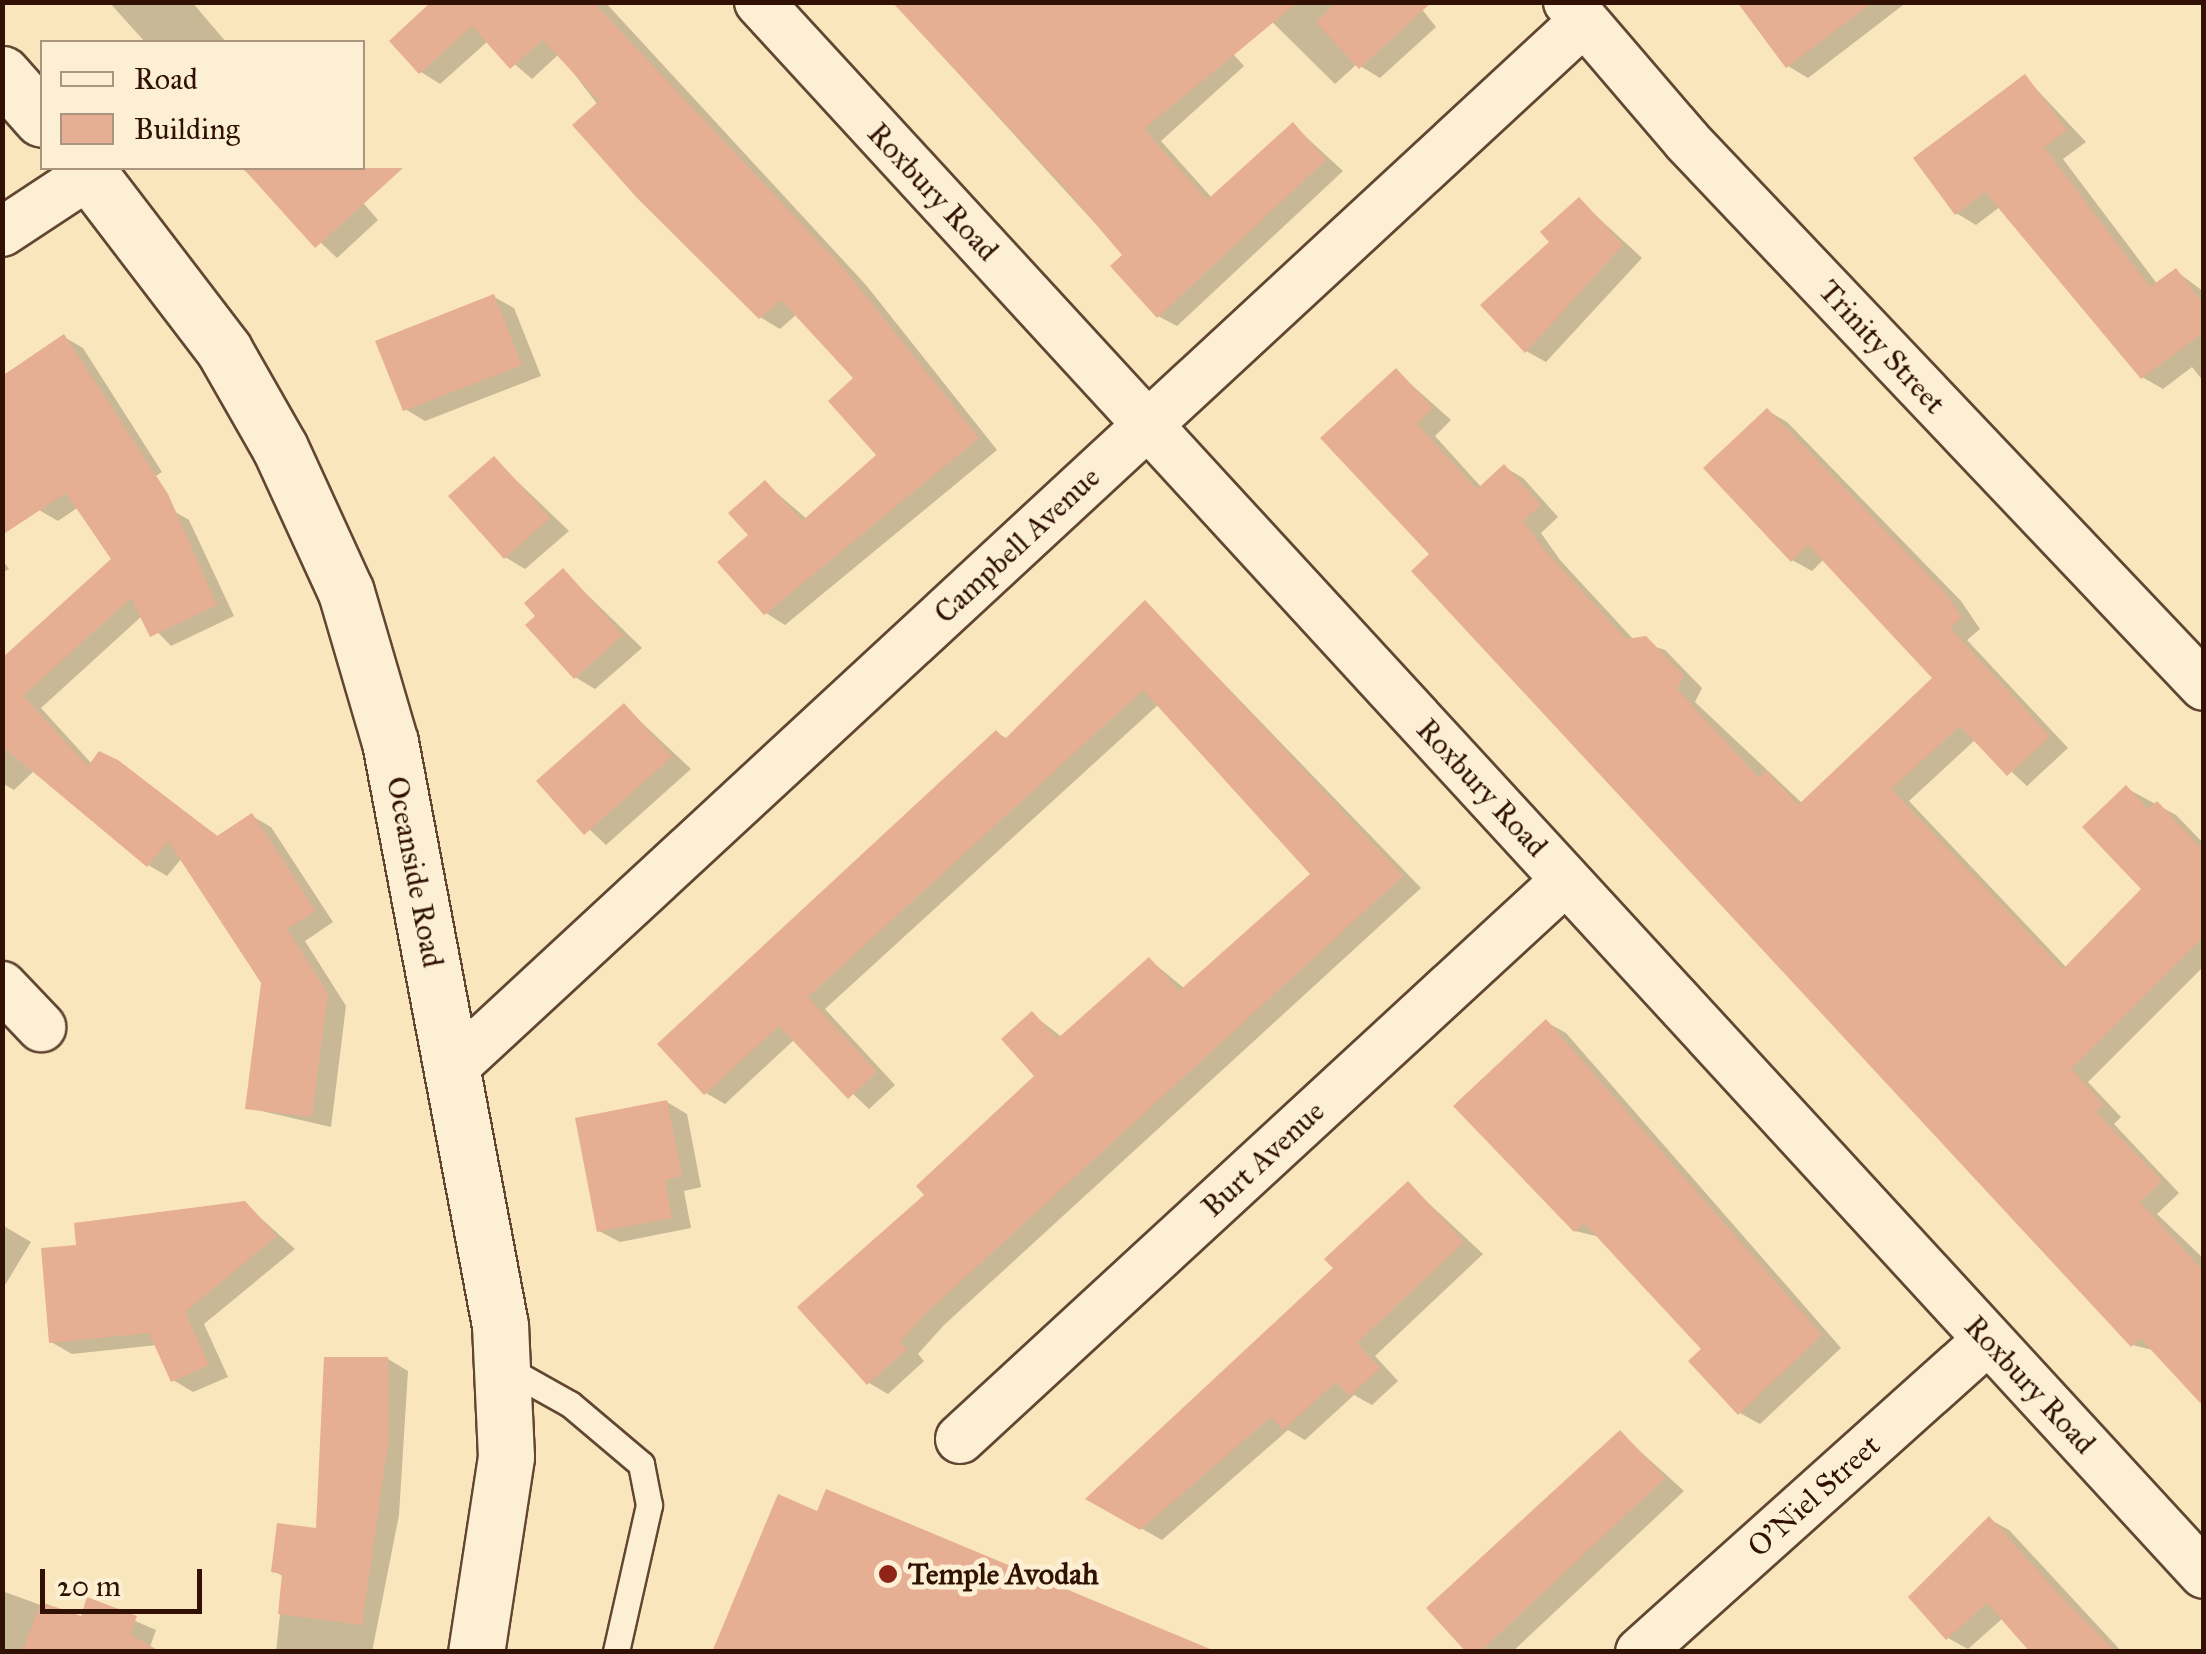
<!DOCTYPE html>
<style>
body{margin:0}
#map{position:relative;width:2206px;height:1654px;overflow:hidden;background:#fae6bc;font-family:"IM FELL Great Primer",serif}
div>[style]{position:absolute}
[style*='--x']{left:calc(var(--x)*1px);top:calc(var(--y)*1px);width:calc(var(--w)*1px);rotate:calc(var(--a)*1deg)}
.shadow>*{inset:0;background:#0003}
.building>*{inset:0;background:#e6ae92}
.roads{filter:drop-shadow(2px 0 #624632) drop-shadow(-2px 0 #624632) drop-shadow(0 2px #624632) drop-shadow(0 -2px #624632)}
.lane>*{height:25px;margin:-12.5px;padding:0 12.5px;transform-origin:12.5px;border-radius:12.5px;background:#fcefd3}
.street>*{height:48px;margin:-24px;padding:0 24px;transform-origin:24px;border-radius:24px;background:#fcefd3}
.secondary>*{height:55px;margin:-27.5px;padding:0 27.5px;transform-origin:27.5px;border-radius:27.5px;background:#fcefd3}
.dots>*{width:28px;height:28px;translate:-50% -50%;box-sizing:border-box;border:5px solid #fcefd3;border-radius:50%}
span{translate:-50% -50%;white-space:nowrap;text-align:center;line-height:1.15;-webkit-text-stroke:10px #fcefd3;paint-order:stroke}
.street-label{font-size:30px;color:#301104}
.poi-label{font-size:30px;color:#301104;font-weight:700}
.left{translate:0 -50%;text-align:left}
.frame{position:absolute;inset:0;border:5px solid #301104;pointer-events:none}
.legend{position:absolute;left:40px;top:40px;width:325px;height:130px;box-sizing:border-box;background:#fcefd3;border:2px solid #aa9680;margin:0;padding:12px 18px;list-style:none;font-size:30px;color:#301104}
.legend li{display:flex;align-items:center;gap:20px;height:50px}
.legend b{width:50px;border:2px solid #aa9680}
.scale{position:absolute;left:40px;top:1569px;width:162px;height:45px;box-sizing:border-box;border:5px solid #301104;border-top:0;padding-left:12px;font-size:30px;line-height:35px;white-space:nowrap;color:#301104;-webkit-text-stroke:8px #fcefd3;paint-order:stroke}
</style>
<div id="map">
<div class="shadow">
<i style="clip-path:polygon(109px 2px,192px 2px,226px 42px,145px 42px)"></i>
<i style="clip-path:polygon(434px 2px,605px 2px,866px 285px,997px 450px,785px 625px,766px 613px,752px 535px,765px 483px,807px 519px,880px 455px,856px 378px,797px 314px,780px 329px,760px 317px,559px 54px,532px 79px,488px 41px,440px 84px,421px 72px)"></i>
<i style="clip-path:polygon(893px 2px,1186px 2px,1244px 66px,1161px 141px,1212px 198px,1293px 125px,1343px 171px,1177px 326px,1158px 316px,1125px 256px)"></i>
<i style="clip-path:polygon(1252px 2px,1416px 2px,1436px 27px,1380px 78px,1357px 64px,1335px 84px)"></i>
<i style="clip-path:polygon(1748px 2px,1907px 2px,1808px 78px,1788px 66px)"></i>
<i style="clip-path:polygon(2025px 77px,2086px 142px,2063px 159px,2158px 285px,2176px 271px,2204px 292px,2204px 382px,2192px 367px,2163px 389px,2142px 377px,2001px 206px,1976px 225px,1956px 213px)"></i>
<i style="clip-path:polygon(242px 168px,333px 168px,378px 220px,337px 258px)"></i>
<i style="clip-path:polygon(1579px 200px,1642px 258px,1546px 362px,1526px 351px,1552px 242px)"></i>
<i style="clip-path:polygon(494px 297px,514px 308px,541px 376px,425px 421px,405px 409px)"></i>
<i style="clip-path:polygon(64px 337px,83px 348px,162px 472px,95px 514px,80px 506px,58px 521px,39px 510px)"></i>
<i style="clip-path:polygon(1396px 371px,1451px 420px,1435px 436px,1482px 488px,1504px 467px,1523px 478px,1558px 517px,1541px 533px,1560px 560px,1634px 640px,1665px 650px,1702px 688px,1695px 702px,1803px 804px,1936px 678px,1824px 559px,1812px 571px,1792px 560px,1768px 411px,1787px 422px,1961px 601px,1980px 629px,1967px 640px,2068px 748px,2027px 786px,1976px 739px,1909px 801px,2067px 968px,2144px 889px,2126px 788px,2176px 815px,2204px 844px,2204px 966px,2088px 1082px,2121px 1117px,2114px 1124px,2179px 1193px,2157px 1214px,2204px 1259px,2204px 1397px,2157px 1351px,2132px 1345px,1432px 554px)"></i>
<i style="clip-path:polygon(494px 459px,569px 531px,525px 569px,505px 557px)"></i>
<i style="clip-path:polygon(170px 509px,189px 520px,234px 616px,171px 646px,142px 616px,41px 708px,92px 764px,116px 762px,219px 837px,252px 816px,271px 827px,333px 922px,305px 941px,346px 1006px,331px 1127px,248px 1108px,264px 982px,182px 858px,167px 876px,148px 865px,35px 770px,14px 790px,2px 783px,2px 662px)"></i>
<i style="clip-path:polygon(2px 559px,9px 569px,2px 573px)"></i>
<i style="clip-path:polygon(563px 571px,642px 648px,595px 689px,575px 677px,539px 616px)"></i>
<i style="clip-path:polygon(1146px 603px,1421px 888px,944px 1325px,918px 1354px,924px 1361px,888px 1394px,869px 1383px,927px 1195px,1038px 1076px,1032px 1014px,1063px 1038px,1150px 960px,1185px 989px,1314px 874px,1159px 704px,825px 1009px,895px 1085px,869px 1109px,795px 1039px,725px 1104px,706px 1093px,997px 733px,1008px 739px)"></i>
<i style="clip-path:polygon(624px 706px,691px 769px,606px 845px,539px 782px)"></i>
<i style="clip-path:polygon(1546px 1022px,1566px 1033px,1841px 1348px,1760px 1424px,1740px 1413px,1705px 1349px,1600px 1237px,1575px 1231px)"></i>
<i style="clip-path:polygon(667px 1102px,687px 1114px,701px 1187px,684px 1191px,691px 1228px,620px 1242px,599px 1231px)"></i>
<i style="clip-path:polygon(1408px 1184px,1483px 1254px,1375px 1356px,1398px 1381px,1372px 1405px,1354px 1395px,1305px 1440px,1288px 1430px,1162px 1540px,1089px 1499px,1336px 1268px)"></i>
<i style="clip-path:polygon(245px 1204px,295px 1249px,204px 1324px,228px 1377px,193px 1392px,173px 1380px,157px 1345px,72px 1354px,51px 1342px,81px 1270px)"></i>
<i style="clip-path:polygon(2px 1225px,31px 1242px,2px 1290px)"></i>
<i style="clip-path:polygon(388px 1359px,408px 1371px,399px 1515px,372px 1652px,276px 1652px,284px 1577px,274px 1571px,319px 1530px)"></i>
<i style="clip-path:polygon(1621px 1434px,1684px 1491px,1512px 1652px,1470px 1652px)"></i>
<i style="clip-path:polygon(1989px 1519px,2009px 1530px,2122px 1652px,2033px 1652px,2003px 1618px,1968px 1649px,1948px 1638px)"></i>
<i style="clip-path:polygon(2px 1591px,82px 1620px,89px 1601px,156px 1630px,148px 1652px,2px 1652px)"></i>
</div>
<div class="building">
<i style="clip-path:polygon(431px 2px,593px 2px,846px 271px,979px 438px,764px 615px,717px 562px,748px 535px,728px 513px,765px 480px,802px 521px,876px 455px,828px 401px,853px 378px,781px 300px,759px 319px,638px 199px,572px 125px,599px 101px,543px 40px,510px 69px,472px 26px,419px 74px,389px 41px)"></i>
<i style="clip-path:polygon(892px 2px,1298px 2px,1144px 129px,1207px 200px,1293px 122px,1326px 160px,1157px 318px,1110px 266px,1122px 255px,1066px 189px)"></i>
<i style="clip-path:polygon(1337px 2px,1432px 2px,1359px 69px,1316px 22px)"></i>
<i style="clip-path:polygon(1737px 2px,1873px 2px,1786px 68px)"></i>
<i style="clip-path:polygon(2025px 74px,2067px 130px,2044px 147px,2150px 287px,2176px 268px,2204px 305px,2204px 332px,2141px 379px,1985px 192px,1955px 215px,1913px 158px)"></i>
<i style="clip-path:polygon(243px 168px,403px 168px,315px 248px)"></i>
<i style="clip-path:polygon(1579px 197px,1623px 245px,1525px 353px,1480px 305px,1549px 242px,1540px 232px)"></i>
<i style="clip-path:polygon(494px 294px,522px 365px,403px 411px,375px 341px)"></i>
<i style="clip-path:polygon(64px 334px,168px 494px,217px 605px,150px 637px,131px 598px,23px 696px,88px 766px,99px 751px,118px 760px,217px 836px,252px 813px,316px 911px,287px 929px,328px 993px,312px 1117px,245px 1109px,261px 983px,168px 841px,147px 867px,2px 746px,2px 658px,111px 559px,66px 493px,2px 535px,2px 376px)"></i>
<i style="clip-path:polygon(1396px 368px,1433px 408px,1417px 424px,1477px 489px,1504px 464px,1541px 505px,1523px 521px,1541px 546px,1626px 639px,1646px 636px,1684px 676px,1677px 689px,1759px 778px,1766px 771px,1798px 805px,1932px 678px,1808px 545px,1791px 562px,1703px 468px,1767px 408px,1941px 588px,1962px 617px,1950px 628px,2050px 736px,2007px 776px,1960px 726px,1891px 789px,2063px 969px,2141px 889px,2082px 827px,2126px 785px,2148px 809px,2157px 801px,2204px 851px,2204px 936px,2071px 1069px,2104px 1105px,2096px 1112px,2162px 1181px,2140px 1202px,2204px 1272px,2204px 1407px,2140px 1338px,2131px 1347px,1411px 571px,1429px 554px,1320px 438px)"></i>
<i style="clip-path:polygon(494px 456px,550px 518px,504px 559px,448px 496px)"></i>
<i style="clip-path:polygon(563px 568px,623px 635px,574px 679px,525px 625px,535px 616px,524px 603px)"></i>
<i style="clip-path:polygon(1145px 600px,1403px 876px,924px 1315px,900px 1342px,907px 1349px,867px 1385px,797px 1307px,924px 1195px,916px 1186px,1034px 1076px,1001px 1039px,1032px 1011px,1057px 1039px,1149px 957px,1179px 991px,1310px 874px,1143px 690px,808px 997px,877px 1072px,848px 1099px,779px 1026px,704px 1095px,657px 1044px,996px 730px,1005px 739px)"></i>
<i style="clip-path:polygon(624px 703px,672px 757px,584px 835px,536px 781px)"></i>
<i style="clip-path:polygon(1546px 1019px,1822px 1335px,1738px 1415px,1688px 1361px,1701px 1349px,1584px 1223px,1574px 1232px,1453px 1106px)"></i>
<i style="clip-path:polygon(667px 1100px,682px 1176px,665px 1180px,672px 1218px,597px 1232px,575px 1118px)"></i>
<i style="clip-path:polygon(1408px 1181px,1464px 1242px,1357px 1343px,1380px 1368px,1350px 1396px,1336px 1382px,1283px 1430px,1271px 1417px,1140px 1530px,1085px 1499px,1333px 1268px,1324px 1259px)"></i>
<i style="clip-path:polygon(245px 1201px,277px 1236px,185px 1312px,209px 1365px,171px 1382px,149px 1333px,49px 1343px,41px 1248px,76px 1245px,74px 1223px)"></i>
<i style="clip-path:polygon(324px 1357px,388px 1357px,389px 1436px,362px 1625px,278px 1614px,282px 1574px,271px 1572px,277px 1523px,316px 1528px)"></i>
<i style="clip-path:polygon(1620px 1430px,1665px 1478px,1480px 1652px,1466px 1652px,1426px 1608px)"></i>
<i style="clip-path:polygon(826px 1489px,1215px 1651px,1215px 1652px,712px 1652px,778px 1494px,817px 1511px)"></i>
<i style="clip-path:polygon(1989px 1516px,2066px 1602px,2116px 1652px,2030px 1652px,1987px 1603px,1946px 1640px,1908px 1597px)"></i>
<i style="clip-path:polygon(87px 1597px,137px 1616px,130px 1634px,161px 1652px,22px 1652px,41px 1602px,81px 1616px)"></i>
</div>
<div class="roads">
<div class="lane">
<i style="--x:502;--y:1366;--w:78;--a:29.2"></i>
<i style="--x:570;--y:1404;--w:93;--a:40.2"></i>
<i style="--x:641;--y:1464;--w:42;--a:79"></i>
<i style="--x:649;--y:1505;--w:151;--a:102.7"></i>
</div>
<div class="street">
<i style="--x:759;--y:2;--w:2135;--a:47.41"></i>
<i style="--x:1568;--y:2;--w:183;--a:49.4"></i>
<i style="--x:1687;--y:141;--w:751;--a:46.51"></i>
<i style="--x:2;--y:232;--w:105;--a:-33.4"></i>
<i style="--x:2;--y:986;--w:57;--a:46.4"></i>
<i style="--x:453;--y:1068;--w:1540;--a:-42.79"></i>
<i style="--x:960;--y:1439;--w:824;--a:-42.69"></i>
<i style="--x:1640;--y:1652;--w:467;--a:-41.9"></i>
</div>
<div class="secondary">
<i style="--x:2;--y:74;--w:60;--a:48.4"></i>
<i style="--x:85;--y:168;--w:229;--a:52.6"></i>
<i style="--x:224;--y:350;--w:113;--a:60.3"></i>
<i style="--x:280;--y:448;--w:158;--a:65.4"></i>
<i style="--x:346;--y:592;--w:156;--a:73.7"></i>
<i style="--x:390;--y:742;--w:593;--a:79.32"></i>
<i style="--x:500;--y:1325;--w:132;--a:87.4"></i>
<i style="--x:506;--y:1457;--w:197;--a:98.7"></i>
</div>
</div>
<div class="dots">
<i style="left:888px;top:1574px;background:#8f2418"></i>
</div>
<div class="street-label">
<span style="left:933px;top:192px;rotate:47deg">Roxbury Road</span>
<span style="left:1882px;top:347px;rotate:47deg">Trinity Street</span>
<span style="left:1017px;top:545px;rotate:-43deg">Campbell Avenue</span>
<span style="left:1482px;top:788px;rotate:47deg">Roxbury Road</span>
<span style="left:415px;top:872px;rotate:79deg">Oceanside Road</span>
<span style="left:1263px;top:1159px;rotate:-43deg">Burt Avenue</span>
<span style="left:2030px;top:1385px;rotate:47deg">Roxbury Road</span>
<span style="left:1814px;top:1496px;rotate:-42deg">O'Niel Street</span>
</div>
<div class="poi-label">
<span class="left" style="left:908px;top:1574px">Temple Avodah</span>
</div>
<div class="frame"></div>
<ul class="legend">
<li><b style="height:12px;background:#fcefd3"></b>Road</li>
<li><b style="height:28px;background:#e6ae92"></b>Building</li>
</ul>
<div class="scale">20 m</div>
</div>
